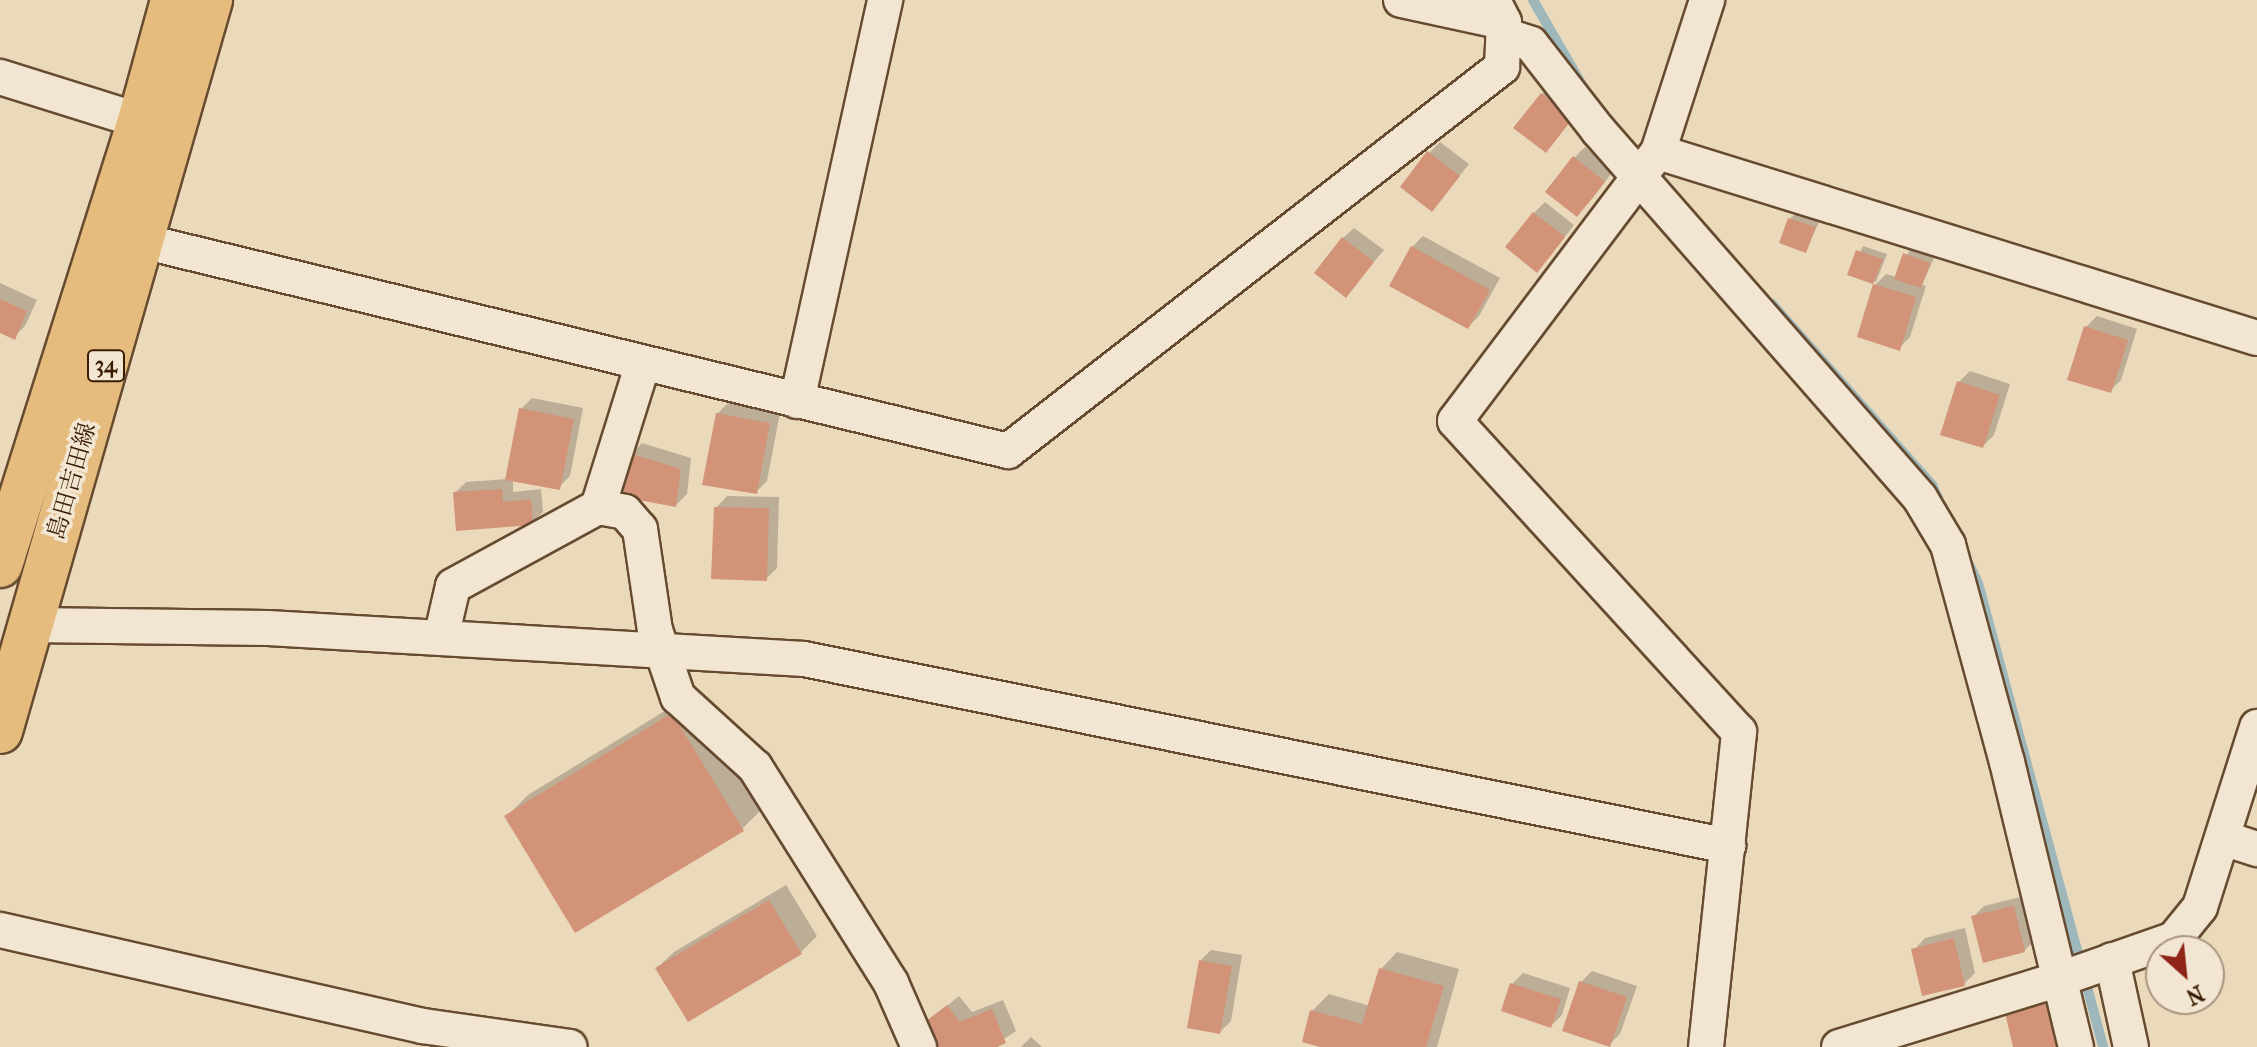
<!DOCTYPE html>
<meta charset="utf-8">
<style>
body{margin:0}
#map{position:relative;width:2257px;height:1047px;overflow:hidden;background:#ebd9bc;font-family:"IM FELL French Canon","Noto Serif JP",serif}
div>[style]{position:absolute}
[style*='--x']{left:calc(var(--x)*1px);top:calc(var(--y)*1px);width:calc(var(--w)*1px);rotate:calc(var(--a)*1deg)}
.shadow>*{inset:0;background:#0003}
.stream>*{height:10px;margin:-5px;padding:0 5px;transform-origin:5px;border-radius:5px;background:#9eb7bb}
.building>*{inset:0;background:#d39378}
.roads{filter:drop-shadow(2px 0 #664b30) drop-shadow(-2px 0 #664b30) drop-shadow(0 2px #664b30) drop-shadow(0 -2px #664b30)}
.minor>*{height:34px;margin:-17px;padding:0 17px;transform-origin:17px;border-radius:17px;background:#f2e6d3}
.major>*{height:44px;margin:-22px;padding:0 22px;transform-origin:22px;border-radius:22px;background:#e6bc7e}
span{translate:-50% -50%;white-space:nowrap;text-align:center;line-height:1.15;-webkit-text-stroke:7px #f2e6d3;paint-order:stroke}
.shield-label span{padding:2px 6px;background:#f2e6d3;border:2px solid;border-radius:6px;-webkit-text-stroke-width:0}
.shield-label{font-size:22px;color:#391c01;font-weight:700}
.street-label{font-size:24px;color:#391c01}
.north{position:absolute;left:2145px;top:935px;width:80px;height:80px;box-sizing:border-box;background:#f2e6d3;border:2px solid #a8957f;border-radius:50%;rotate:153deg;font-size:22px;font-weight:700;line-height:32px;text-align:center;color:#391c01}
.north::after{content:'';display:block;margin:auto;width:28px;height:36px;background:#8f2418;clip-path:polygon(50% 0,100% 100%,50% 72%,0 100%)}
</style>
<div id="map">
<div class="shadow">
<i style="clip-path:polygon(1553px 83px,1583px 106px,1545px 151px,1542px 94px)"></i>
<i style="clip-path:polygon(1440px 142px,1469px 164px,1442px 198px,1429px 153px)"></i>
<i style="clip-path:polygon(1585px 147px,1614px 170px,1588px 204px,1574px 158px)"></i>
<i style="clip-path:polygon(1545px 202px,1574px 225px,1548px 259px,1534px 213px)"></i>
<i style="clip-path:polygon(1795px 214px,1819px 222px,1806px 250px,1790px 219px)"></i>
<i style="clip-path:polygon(1354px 228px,1384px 250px,1346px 295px,1343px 238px)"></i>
<i style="clip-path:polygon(1423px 236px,1500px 278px,1479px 316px,1468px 327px,1412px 247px)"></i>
<i style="clip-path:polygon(1863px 246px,1887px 254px,1876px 282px,1850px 274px)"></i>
<i style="clip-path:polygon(1910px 249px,1934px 258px,1922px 285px,1926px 286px,1910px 337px,1899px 348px,1875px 285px,1886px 274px,1897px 277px)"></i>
<i style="clip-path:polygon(0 283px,37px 300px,25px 326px,14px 337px,0 331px)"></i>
<i style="clip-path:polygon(2097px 316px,2137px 329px,2121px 380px,2110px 391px,2086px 327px)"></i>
<i style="clip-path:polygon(1970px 371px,2010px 384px,1994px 435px,1983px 446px,1959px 382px)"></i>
<i style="clip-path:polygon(532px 398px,583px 408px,570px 476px,559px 487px,513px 479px,513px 492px,541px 489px,543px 512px,532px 523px,455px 493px,466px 482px,508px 479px,521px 409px)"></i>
<i style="clip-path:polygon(728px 403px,780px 413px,767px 481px,756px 492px,717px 414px)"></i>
<i style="clip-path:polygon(642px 443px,691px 458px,687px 494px,676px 505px,631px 454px)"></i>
<i style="clip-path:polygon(727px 496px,779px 497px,777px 568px,766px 579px,716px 508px)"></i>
<i style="clip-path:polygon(694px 693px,763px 808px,742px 829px,507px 816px,528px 795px)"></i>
<i style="clip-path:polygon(786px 885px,817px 936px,800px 953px,657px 968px,674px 952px)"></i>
<i style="clip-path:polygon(2025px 896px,2035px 940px,2024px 951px,1973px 917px,1984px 906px)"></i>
<i style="clip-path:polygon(1965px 928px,1975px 973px,1964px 984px,1914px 950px,1925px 938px)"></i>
<i style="clip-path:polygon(1211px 950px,1242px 955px,1231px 1021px,1220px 1032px,1200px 961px)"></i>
<i style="clip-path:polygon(1397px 952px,1459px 969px,1437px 1047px,1328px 1047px,1304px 1040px,1312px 1011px,1329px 994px,1370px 1006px,1381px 969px)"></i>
<i style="clip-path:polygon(1592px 971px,1637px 986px,1620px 1034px,1609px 1045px,1581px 982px)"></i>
<i style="clip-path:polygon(1523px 973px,1570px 988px,1562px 1015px,1551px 1026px,1512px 984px)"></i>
<i style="clip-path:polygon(2059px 993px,2059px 1047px,2015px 1047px,2007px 1014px,2018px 1003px)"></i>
<i style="clip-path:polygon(959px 996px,972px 1012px,1003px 1000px,1016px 1031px,992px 1047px,923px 1026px)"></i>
<i style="clip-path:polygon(1031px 1037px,1042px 1047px,1021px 1047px)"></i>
</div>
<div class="stream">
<i style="--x:1533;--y:0;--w:96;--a:60"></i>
<i style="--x:1772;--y:304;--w:242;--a:48.5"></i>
<i style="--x:1932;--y:485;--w:14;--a:65"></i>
<i style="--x:1969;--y:564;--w:21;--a:65"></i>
<i style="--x:1978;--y:583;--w:481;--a:74.9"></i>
</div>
<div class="building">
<i style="clip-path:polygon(1541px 93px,1573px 118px,1546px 153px,1513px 128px)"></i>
<i style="clip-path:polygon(1427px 151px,1460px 176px,1432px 212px,1400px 187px)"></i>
<i style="clip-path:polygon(1573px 156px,1605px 182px,1577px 217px,1545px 192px)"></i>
<i style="clip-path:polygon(1533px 212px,1565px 237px,1537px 273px,1505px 247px)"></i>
<i style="clip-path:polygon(1788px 218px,1816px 227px,1806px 253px,1779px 243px)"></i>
<i style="clip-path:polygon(1342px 237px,1374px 262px,1346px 298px,1314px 273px)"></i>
<i style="clip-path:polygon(1411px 246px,1490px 290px,1468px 329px,1389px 286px)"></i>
<i style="clip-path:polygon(1856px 250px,1883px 259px,1873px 284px,1847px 275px)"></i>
<i style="clip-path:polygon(1903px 253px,1930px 263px,1921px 288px,1894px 279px)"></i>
<i style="clip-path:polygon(1873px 284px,1916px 297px,1900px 351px,1857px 337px)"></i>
<i style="clip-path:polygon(0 299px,27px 311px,15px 340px,0 333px)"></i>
<i style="clip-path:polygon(2084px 326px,2128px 340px,2111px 393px,2067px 380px)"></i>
<i style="clip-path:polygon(1957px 381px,2000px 395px,1983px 448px,1940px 435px)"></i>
<i style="clip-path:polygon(519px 408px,574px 419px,560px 490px,505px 480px)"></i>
<i style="clip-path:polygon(716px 413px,770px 423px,757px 494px,702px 485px)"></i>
<i style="clip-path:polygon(629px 453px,681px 469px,676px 507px,622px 497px)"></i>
<i style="clip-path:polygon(502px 489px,503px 502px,531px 499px,533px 525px,456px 531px,453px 492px)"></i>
<i style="clip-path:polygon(714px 507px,769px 508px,767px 581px,711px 579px)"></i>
<i style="clip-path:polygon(672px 713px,744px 831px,575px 933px,504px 816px)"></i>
<i style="clip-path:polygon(769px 900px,802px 954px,688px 1022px,655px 968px)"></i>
<i style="clip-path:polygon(2014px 906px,2025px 952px,1983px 963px,1971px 916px)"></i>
<i style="clip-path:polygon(1954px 938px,1965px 986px,1922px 996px,1911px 949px)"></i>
<i style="clip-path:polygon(1199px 960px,1232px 966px,1220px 1034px,1187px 1028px)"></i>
<i style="clip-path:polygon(1379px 968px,1444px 986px,1426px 1047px,1320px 1047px,1302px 1042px,1310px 1010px,1362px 1024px)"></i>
<i style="clip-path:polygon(1579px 981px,1627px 997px,1610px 1047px,1562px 1031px)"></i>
<i style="clip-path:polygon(1510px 983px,1561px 999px,1551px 1028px,1501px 1011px)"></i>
<i style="clip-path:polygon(2048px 1003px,2058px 1047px,2013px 1047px,2005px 1013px)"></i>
<i style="clip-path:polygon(947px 1005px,960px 1022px,992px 1009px,1006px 1043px,997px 1047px,930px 1047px,921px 1025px)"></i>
</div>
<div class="roads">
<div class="minor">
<i style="--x:1401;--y:0;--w:105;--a:12.1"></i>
<i style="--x:1504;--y:35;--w:28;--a:18"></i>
<i style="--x:1531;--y:44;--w:109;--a:52.1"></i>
<i style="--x:1598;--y:130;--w:489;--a:48.8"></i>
<i style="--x:1920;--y:498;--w:55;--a:59.2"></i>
<i style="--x:1948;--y:545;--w:225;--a:74.8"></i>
<i style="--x:2007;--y:762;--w:293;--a:76.4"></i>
<i style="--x:0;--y:77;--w:147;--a:17.4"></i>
<i style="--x:1658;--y:152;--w:627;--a:17.25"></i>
<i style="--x:142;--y:241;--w:891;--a:13.63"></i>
<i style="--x:1008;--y:451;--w:626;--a:-37.86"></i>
<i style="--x:1502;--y:67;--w:45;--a:-87.5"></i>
<i style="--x:1504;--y:22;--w:25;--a:-117"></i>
<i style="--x:797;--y:401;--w:411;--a:-77.6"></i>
<i style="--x:598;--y:507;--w:151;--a:-72.6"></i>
<i style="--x:31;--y:625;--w:237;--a:0.7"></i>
<i style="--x:268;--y:628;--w:537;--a:3.31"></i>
<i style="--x:804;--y:659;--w:943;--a:11.44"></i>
<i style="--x:441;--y:638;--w:53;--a:-77"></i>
<i style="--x:453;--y:586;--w:165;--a:-28.6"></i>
<i style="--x:598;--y:507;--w:27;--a:10"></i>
<i style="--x:625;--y:512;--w:23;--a:49"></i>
<i style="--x:640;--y:529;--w:102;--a:81.6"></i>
<i style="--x:655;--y:630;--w:71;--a:71.1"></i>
<i style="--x:678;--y:697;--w:104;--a:42.3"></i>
<i style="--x:755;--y:767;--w:255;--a:57.8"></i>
<i style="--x:891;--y:983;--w:70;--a:66.4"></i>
<i style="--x:2223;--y:838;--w:36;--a:18"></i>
<i style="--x:0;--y:930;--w:434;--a:12.8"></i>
<i style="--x:423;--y:1026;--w:148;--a:8.1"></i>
<i style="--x:2112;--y:960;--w:89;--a:77.7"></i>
<i style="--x:1706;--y:1047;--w:317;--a:-84"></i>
<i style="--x:1739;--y:732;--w:421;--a:-132.4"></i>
<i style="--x:1455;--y:421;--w:337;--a:-53"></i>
<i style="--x:1658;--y:152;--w:160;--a:-72.1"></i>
<i style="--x:1839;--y:1047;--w:231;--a:-17.1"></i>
<i style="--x:2060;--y:979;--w:121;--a:-19.3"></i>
<i style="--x:2174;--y:939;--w:41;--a:-50.9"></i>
<i style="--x:2200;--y:907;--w:189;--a:-72.4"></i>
</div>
<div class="major">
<i style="--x:0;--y:565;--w:466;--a:-72.5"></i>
<i style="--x:140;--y:121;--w:125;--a:-74.7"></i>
<i style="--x:0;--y:731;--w:761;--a:-73.97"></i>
</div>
</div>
<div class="shield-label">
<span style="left:106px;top:366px">34</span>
</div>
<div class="street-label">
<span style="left:72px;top:481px;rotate:-74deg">島田吉田線</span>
</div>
<div class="north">N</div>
</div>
